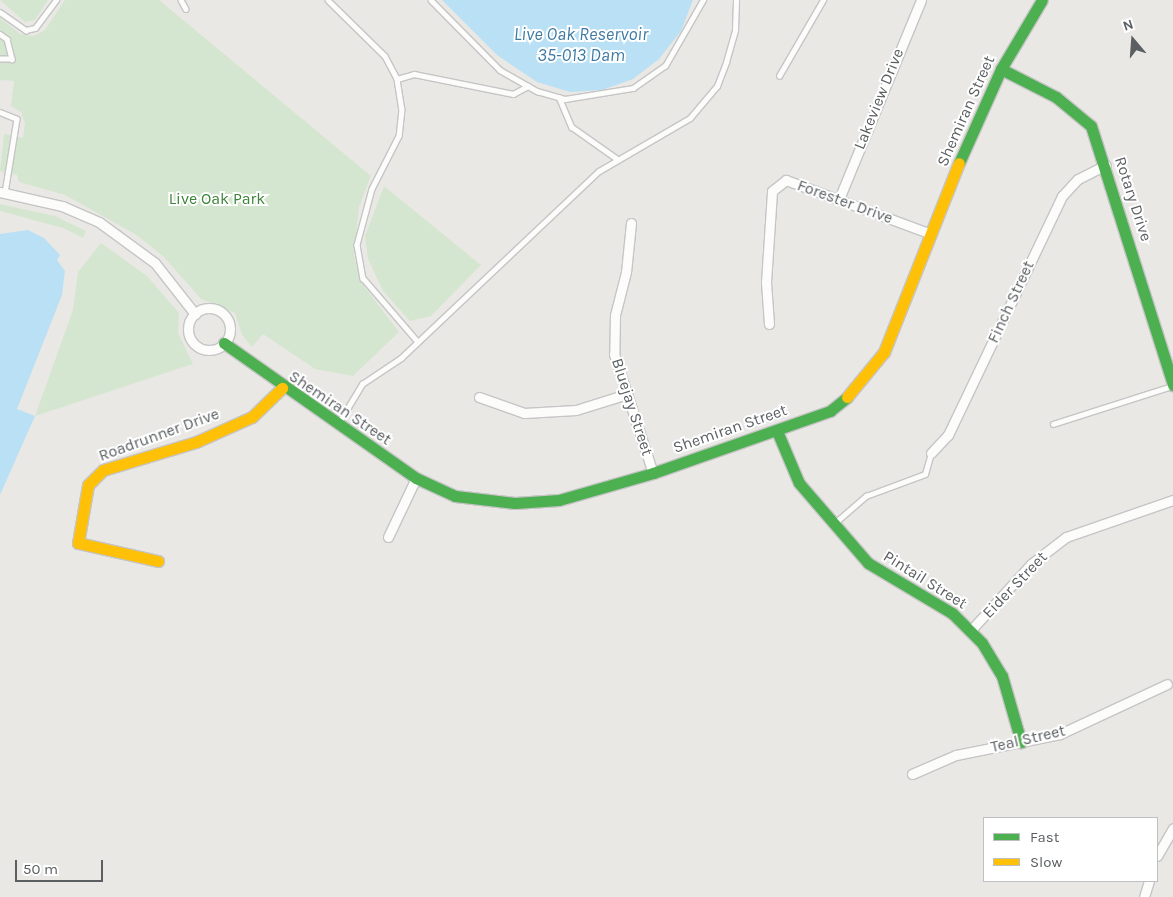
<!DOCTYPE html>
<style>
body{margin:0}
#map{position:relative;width:1173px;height:897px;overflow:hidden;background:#eae8e5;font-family:Karla,sans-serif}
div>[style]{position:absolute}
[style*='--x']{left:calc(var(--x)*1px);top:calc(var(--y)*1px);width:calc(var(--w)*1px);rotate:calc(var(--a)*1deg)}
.green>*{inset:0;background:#d5e6d0}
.water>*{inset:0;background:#b9e0f4}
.roads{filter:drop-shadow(1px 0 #c6c5c6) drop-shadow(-1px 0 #c6c5c6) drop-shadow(0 1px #c6c5c6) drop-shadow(0 -1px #c6c5c6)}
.lane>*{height:4.5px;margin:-2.25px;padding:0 2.25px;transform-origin:2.25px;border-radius:2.25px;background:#fcfcfb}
.street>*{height:9px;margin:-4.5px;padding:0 4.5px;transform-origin:4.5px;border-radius:4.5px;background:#fcfcfb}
.street>.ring{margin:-4.5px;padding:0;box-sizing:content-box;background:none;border:9px solid #fcfcfb;border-radius:50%}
.fast>*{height:11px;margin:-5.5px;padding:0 5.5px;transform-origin:5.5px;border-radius:5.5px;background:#4caf50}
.slow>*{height:11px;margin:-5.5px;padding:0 5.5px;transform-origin:5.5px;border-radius:5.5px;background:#ffc107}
span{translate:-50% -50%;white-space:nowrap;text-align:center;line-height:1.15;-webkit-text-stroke:4px #fff;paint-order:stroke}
.street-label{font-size:16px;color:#5b5f62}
.park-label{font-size:16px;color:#3c8438}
.water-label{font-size:18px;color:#3f7aa3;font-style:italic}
.legend{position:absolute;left:983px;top:817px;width:175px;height:65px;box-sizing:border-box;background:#fff;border:1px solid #bdbfc0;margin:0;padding:6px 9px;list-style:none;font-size:15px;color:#5b5f62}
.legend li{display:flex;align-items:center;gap:10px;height:25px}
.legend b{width:25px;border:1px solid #bdbfc0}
.north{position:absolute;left:1108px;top:15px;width:50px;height:50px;-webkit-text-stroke:4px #fff;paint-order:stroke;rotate:342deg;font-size:14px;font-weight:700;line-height:20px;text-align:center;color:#5b5f62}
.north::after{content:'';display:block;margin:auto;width:18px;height:22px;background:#5b5f62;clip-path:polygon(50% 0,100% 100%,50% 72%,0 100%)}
.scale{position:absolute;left:15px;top:860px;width:88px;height:22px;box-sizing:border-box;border:2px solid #5b5f62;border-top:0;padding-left:6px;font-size:15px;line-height:18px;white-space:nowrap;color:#5b5f62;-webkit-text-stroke:4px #fff;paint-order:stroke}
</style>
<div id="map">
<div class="green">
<i style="clip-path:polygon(0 0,48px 0,35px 20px,25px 22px)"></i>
<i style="clip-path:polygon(65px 0,159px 0,371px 176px,359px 207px,354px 255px,361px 282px,399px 332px,353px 376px,315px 369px,263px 334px,252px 347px,242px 335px,235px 313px,201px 299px,164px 257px,135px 234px,65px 195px,19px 182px,17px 175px,0 171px,4px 134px,23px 138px,25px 123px,21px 112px,11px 106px,14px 81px,0 80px,0 18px,20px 34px,34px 36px,45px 30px)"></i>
<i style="clip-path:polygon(384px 186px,481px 265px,431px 316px,410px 321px,383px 291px,368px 259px,365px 236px)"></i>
<i style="clip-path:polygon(0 204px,55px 216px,86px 231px,83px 238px,63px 228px,0 211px)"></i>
<i style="clip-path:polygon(101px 243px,147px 276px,179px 313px,178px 333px,193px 364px,35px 416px,73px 310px,78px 272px)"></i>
</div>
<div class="water">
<i style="clip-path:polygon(442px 0,693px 0,681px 31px,659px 59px,633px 79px,602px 90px,570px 92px,537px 82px,497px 55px)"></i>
<i style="clip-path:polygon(28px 230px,44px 238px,60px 255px,57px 260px,65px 271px,62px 295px,17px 409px,35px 416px,0 495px,0 234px)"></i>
</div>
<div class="roads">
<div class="lane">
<i style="--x:181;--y:0;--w:10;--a:61"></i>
<i style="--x:328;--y:0;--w:80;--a:44.5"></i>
<i style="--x:385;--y:56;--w:26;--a:62"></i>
<i style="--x:397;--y:79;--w:30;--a:81"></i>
<i style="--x:402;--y:109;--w:27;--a:96"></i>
<i style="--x:399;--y:136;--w:59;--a:117"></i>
<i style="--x:372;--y:189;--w:58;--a:105"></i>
<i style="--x:357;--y:245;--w:34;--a:80"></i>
<i style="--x:363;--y:278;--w:84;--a:49.3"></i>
<i style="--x:431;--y:0;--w:98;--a:45.4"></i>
<i style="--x:500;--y:70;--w:43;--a:29.6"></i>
<i style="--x:537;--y:91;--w:29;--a:16"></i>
<i style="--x:565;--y:99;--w:69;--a:-9.2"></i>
<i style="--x:633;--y:88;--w:39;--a:-35"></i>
<i style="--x:665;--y:66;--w:76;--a:-60.1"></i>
<i style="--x:0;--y:12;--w:32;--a:35"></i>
<i style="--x:26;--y:30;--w:9;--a:-13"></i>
<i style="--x:35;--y:28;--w:35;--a:-53"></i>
<i style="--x:0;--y:34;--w:9;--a:36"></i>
<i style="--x:7;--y:39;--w:21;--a:76"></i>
<i style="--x:12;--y:59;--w:12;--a:180"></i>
<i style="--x:779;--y:76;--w:88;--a:-59.9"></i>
<i style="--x:397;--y:79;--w:18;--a:-16"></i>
<i style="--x:414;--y:74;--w:101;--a:11.4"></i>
<i style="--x:513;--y:94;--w:17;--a:-28"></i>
<i style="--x:559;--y:97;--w:33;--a:67"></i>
<i style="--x:572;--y:127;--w:54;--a:35.2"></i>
<i style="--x:0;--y:112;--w:18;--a:22"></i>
<i style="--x:17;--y:119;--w:75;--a:99.2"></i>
<i style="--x:338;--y:424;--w:47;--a:-59"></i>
<i style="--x:362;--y:384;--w:47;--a:-33.7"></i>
<i style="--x:401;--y:358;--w:272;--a:-43.4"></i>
<i style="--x:599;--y:171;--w:105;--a:-30.2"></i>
<i style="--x:690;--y:118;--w:42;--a:-49.8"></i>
<i style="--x:717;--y:86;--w:26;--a:-69"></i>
<i style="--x:726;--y:62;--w:33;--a:-74"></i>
<i style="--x:735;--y:30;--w:30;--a:-88"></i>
<i style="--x:1053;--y:424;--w:125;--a:-17.7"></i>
<i style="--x:836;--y:522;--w:40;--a:-41"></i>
<i style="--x:866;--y:496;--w:63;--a:-20.4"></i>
<i style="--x:925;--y:474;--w:22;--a:-74"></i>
</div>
<div class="street">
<i style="--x:0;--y:192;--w:64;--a:12.7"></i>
<i style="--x:62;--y:206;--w:40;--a:23.4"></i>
<i style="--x:99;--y:222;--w:69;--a:36.2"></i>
<i style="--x:155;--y:263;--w:65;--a:51.9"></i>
<i style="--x:839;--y:199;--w:215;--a:-67.6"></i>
<i style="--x:631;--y:223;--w:49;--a:95.8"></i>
<i style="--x:626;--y:272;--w:44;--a:104.3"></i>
<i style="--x:615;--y:315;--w:39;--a:91"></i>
<i style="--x:614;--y:354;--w:125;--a:71.9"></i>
<i class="ring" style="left:188px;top:308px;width:33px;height:33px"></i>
<i style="--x:769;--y:324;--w:42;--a:-94.1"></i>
<i style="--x:766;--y:282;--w:91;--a:-86.2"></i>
<i style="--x:772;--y:191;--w:18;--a:-38"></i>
<i style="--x:786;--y:180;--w:155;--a:20.4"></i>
<i style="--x:479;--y:397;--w:48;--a:19.6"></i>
<i style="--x:524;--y:413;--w:52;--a:-3.3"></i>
<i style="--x:576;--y:410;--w:53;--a:-17.4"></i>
<i style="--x:931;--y:453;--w:25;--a:-47"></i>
<i style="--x:948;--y:435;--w:265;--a:-64.5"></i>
<i style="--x:1062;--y:196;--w:23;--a:-47"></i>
<i style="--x:1078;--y:179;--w:31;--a:-27"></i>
<i style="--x:388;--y:537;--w:65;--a:-64.6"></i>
<i style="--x:971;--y:630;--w:89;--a:-47.7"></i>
<i style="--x:1031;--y:564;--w:44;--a:-37.6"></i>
<i style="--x:1066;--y:537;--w:113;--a:-19.1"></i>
<i style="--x:912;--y:774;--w:48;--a:-23.4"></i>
<i style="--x:956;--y:755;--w:106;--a:-11.4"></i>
<i style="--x:1060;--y:734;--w:118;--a:-25"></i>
<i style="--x:1157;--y:856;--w:32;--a:-60"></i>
<i style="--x:1144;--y:897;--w:17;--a:-73"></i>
</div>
<div class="fast">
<i style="--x:1001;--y:69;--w:62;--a:27"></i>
<i style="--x:1056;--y:97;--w:45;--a:39.6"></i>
<i style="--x:1091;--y:126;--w:272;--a:72.4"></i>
<i style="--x:959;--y:163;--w:103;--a:-65.9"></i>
<i style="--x:1001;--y:69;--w:80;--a:-59.3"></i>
<i style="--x:224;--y:343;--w:235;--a:35.1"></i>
<i style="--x:416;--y:478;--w:43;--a:24.8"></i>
<i style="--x:455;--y:496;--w:60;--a:6.7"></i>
<i style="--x:515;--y:503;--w:44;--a:-3.9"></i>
<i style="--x:559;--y:500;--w:98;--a:-16"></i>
<i style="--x:653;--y:473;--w:188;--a:-19.3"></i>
<i style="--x:830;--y:411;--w:22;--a:-39"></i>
<i style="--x:777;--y:431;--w:56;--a:67.1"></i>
<i style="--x:799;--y:483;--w:106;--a:49.2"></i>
<i style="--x:868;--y:563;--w:98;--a:30.8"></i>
<i style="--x:952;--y:613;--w:42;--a:45"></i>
<i style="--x:982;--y:643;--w:39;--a:59"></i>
<i style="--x:1002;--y:676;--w:69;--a:73.9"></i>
</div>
<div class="slow">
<i style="--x:847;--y:397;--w:58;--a:-50.6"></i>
<i style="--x:884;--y:352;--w:203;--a:-68.4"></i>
<i style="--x:158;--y:561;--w:82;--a:-167.3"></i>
<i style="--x:78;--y:543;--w:59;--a:-80.2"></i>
<i style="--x:88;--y:485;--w:21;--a:-45"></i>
<i style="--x:103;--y:470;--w:97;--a:-16.8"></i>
<i style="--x:196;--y:442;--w:61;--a:-24.1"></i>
<i style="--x:252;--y:417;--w:42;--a:-44"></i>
</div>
</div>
<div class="street-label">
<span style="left:879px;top:99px;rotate:-68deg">Lakeview Drive</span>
<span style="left:966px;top:111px;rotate:-66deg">Shemiran Street</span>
<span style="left:1133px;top:199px;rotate:72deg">Rotary Drive</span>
<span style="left:845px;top:202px;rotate:20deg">Forester Drive</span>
<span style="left:1011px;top:302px;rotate:-65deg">Finch Street</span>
<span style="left:632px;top:407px;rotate:72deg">Bluejay Street</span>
<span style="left:340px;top:408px;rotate:34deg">Shemiran Street</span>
<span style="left:730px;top:429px;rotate:-19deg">Shemiran Street</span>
<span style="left:159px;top:435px;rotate:-20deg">Roadrunner Drive</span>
<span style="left:925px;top:580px;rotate:32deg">Pintail Street</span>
<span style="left:1015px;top:585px;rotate:-46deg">Eider Street</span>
<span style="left:1028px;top:739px;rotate:-13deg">Teal Street</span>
</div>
<div class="park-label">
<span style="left:217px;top:199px">Live Oak Park</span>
</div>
<div class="water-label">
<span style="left:581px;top:45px">Live Oak Reservoir<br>35-013 Dam</span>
</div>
<ul class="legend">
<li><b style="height:6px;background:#4caf50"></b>Fast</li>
<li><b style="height:6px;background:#ffc107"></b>Slow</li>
</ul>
<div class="north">N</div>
<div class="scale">50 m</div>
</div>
